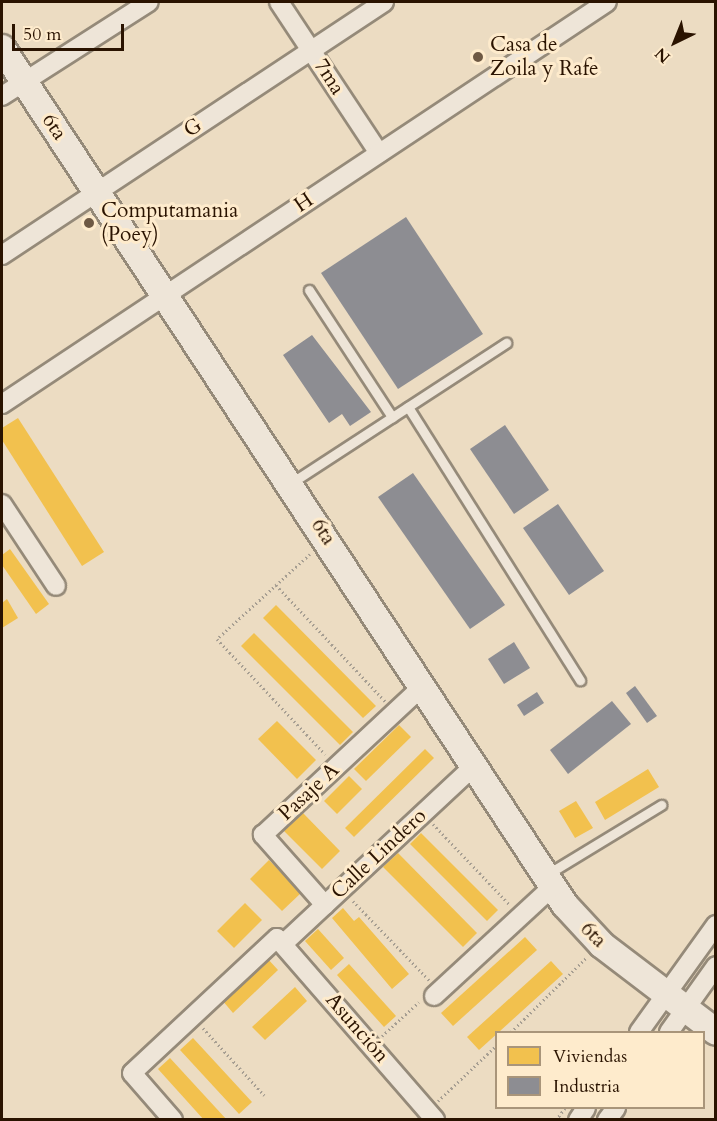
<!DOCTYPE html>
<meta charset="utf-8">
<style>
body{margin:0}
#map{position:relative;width:717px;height:1121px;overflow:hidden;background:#ecdcc2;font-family:Cardo,serif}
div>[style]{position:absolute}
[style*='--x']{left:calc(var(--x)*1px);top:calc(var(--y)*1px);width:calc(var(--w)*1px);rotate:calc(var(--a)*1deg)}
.homes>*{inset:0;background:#f2c14e}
.industry>*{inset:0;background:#8d8d92}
.path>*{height:3px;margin-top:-1.5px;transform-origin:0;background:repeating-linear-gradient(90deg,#a69e92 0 1.5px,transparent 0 4.5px)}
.roads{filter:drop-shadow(2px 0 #958a79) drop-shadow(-2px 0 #958a79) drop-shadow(0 2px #958a79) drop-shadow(0 -2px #958a79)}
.lane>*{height:9px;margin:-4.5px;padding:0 4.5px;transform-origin:4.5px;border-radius:4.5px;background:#eee5d8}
.street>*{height:18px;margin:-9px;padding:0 9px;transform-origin:9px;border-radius:9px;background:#eee5d8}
.secondary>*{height:26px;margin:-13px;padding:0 13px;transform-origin:13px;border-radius:13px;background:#eee5d8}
.dots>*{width:16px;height:16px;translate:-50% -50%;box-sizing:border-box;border:3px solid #feebcc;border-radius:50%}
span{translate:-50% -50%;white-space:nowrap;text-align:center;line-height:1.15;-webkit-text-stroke:6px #feebcc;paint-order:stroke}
.poi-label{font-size:21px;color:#2a1300}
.left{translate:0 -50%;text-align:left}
.street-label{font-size:21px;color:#2a1300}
.frame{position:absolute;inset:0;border:3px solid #2a1300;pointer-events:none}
.legend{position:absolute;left:495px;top:1031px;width:210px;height:78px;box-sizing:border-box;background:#feebcc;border:2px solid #a9957a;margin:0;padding:8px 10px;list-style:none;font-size:18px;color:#2a1300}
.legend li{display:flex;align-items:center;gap:12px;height:30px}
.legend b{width:30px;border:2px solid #a9957a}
.north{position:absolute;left:645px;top:12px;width:60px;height:60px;-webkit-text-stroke:4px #feebcc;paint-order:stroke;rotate:223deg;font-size:16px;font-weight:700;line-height:24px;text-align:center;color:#2a1300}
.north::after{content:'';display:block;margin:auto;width:21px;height:27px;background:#2a1300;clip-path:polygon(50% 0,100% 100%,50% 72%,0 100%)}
.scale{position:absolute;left:12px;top:24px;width:112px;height:27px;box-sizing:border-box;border:3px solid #2a1300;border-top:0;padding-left:8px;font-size:18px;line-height:21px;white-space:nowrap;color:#2a1300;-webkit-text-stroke:4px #feebcc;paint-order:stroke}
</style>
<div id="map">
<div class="homes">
<i style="clip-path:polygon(18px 418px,104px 552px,82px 566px,2px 440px,2px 428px)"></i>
<i style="clip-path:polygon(10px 549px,49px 604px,36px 614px,2px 565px,2px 555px)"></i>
<i style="clip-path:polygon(7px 599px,18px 618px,2px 628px,2px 603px)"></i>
<i style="clip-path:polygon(276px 605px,376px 706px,363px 718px,263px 618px)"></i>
<i style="clip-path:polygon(254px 633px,353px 732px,340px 745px,241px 646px)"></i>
<i style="clip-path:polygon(277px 721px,316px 760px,297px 779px,258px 739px)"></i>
<i style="clip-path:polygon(399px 725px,411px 737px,366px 781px,354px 769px)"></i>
<i style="clip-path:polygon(425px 749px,434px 758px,354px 837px,345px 828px)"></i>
<i style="clip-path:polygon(648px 769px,659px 787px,605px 820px,595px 802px)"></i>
<i style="clip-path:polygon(349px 776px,362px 789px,337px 814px,324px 801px)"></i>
<i style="clip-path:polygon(576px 801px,593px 828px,575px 838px,559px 811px)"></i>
<i style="clip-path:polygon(303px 813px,340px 851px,322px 869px,284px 831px)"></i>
<i style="clip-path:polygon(421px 833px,498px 910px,487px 921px,410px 844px)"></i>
<i style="clip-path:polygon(398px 853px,477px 933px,463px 947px,383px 867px)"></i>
<i style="clip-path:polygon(269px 860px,301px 893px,282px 911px,250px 879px)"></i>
<i style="clip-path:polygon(245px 903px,262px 920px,234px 948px,217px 931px)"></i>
<i style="clip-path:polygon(343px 908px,354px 921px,359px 917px,409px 974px,392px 989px,332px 918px)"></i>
<i style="clip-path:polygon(318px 929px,344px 958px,331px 970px,305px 941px)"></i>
<i style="clip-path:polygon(525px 937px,537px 950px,453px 1026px,441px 1013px)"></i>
<i style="clip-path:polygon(267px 958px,278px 970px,233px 1013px,222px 1000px)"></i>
<i style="clip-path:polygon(551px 961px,563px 974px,479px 1050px,467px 1037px)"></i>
<i style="clip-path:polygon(349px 964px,396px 1016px,384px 1027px,337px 975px)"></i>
<i style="clip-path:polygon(295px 987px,307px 1001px,265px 1040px,252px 1027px)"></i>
<i style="clip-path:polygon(193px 1038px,252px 1102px,239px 1114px,180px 1050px)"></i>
<i style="clip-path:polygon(170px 1058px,227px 1120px,204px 1120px,158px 1069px)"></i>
</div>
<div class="industry">
<i style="clip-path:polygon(406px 217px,483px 334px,398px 389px,321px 273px)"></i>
<i style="clip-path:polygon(312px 335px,371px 412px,350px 426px,342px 414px,329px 423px,283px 355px)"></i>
<i style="clip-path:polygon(505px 425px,549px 490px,514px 514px,470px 449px)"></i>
<i style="clip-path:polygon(413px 473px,505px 605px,470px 629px,378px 497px)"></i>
<i style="clip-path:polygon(558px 504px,604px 571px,569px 595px,523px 528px)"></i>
<i style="clip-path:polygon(514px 642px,530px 668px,504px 684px,488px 659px)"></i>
<i style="clip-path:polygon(635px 686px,657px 716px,647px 723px,626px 693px)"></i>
<i style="clip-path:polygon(537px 692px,544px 703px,524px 716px,517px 705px)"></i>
<i style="clip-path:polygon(612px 701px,631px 724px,568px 774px,550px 750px)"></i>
</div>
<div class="path">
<i style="--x:310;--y:554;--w:126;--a:137.6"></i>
<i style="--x:217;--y:639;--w:158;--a:46.8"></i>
<i style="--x:276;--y:585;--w:161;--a:46.8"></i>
<i style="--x:433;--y:824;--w:110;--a:46.5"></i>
<i style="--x:353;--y:901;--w:111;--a:46.1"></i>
<i style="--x:203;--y:1028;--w:91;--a:47.7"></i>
<i style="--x:511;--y:1032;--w:105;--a:-44.6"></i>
<i style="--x:382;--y:1036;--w:50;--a:-42.6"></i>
<i style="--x:438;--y:1101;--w:80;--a:-43.5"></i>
<i style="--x:556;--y:1120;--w:15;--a:-53"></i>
</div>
<div class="roads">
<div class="lane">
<i style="--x:309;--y:290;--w:152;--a:56.8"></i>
<i style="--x:408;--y:407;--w:323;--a:57.8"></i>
<i style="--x:291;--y:483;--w:257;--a:-33.1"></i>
<i style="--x:546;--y:875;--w:135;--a:-31.3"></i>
</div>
<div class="street">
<i style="--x:279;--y:2;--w:181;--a:56.5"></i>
<i style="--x:2;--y:96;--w:174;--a:-32.6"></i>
<i style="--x:2;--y:255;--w:458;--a:-33.5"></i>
<i style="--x:2;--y:404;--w:726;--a:-33.6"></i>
<i style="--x:2;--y:504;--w:98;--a:56.6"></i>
<i style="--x:325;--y:905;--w:94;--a:-131.5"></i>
<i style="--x:263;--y:835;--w:220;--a:-43"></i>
<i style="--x:283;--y:944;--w:262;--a:-43"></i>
<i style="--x:434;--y:996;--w:162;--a:-42.7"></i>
<i style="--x:639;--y:1032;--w:132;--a:-54.3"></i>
<i style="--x:669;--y:1032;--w:81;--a:-54.5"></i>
<i style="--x:173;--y:1120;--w:62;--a:-131.1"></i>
<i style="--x:132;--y:1073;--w:198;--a:-43"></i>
<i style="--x:277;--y:938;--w:241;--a:49"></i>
<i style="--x:578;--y:1120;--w:14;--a:-56"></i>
<i style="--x:607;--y:1120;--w:15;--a:-53"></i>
</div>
<div class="secondary">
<i style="--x:2;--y:48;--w:1025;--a:56.7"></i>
<i style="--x:565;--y:905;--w:54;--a:47.2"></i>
<i style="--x:602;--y:945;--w:143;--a:37.3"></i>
</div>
</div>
<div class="dots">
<i style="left:478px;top:57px;background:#6e5944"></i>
<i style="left:89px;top:223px;background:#6e5944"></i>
</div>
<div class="poi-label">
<span class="left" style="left:490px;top:57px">Casa de<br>Zoila y Rafe</span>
<span class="left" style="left:101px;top:223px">Computamania<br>(Poey)</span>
</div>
<div class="street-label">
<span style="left:329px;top:77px;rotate:57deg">7ma</span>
<span style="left:54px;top:127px;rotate:56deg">6ta</span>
<span style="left:193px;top:128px;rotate:-33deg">G</span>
<span style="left:304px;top:203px;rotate:-34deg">H</span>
<span style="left:323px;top:532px;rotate:57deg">6ta</span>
<span style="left:309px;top:792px;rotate:-43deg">Pasaje A</span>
<span style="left:379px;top:854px;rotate:-43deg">Calle Lindero</span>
<span style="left:593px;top:935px;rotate:45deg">6ta</span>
<span style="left:357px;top:1028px;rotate:49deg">Asunción</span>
</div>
<div class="frame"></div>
<ul class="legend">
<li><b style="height:16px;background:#f2c14e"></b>Viviendas</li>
<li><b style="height:16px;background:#8d8d92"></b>Industria</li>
</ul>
<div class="north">N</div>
<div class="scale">50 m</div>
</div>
